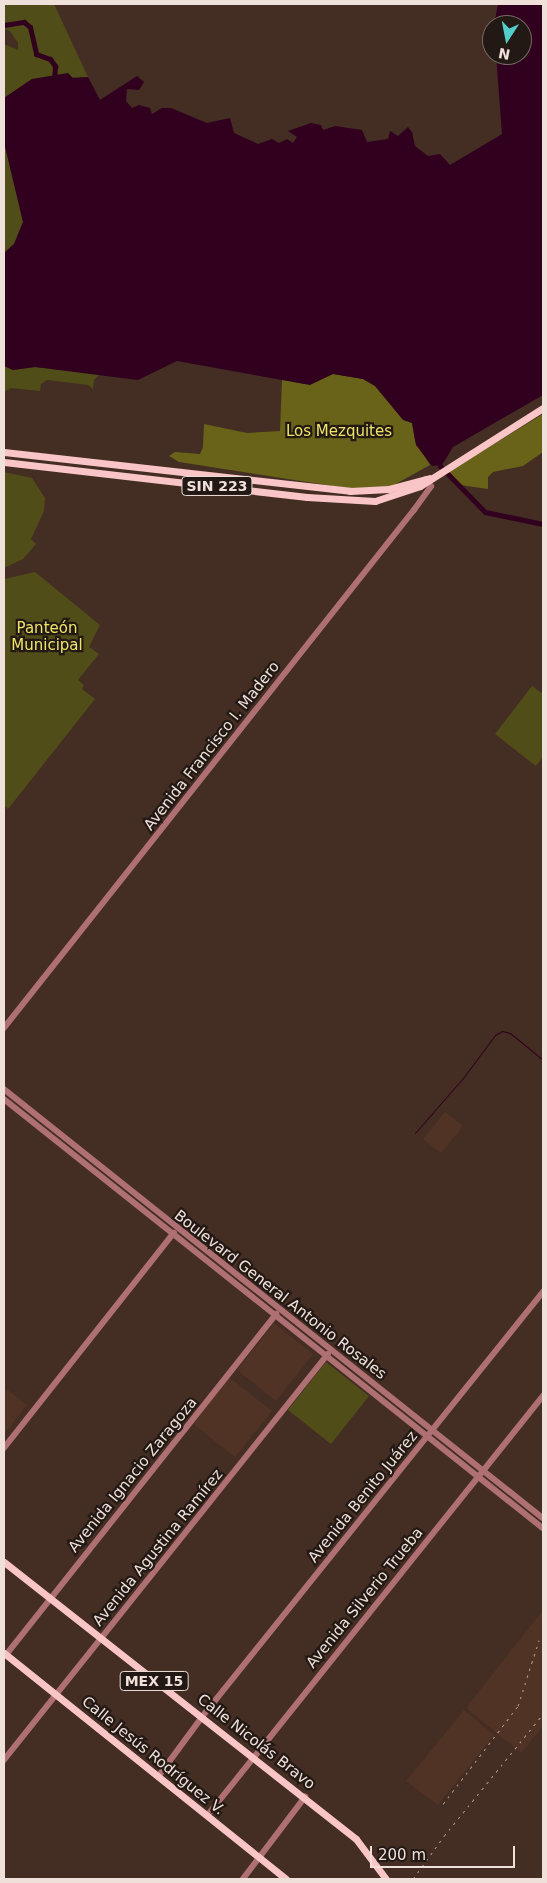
<!DOCTYPE html>
<meta charset="utf-8">
<style>
body{margin:0}
#map{position:relative;width:547px;height:1883px;overflow:hidden;background:#442d23;font-family:"DejaVu Sans",sans-serif}
div>[style]{position:absolute}
[style*='--x']{left:calc(var(--x)*1px);top:calc(var(--y)*1px);width:calc(var(--w)*1px);rotate:calc(var(--a)*1deg)}
.built>*{inset:0;background:#503325}
.green>*{inset:0;background:#514d18}
.forest>*{inset:0;background:#696319}
.water>*{inset:0;background:#31001e}
.stream>*{height:1px;margin:-0.5px;padding:0 0.5px;transform-origin:0.5px;border-radius:0.5px;background:#31001e}
.canal>*{height:5px;margin:-2.5px;padding:0 2.5px;transform-origin:2.5px;border-radius:2.5px;background:#31001e}
.tertiary>*{height:5.5px;margin:-2.75px;padding:0 2.75px;transform-origin:2.75px;border-radius:2.75px;background:#ae7072}
.primary>*{height:7px;margin:-3.5px;padding:0 3.5px;transform-origin:3.5px;border-radius:3.5px;background:#f9c5c6}
.rail>*{height:1px;margin-top:-0.5px;transform-origin:0;background:repeating-linear-gradient(90deg,#aa978f 0 2.5px,transparent 0 7.5px)}
span{translate:-50% -50%;white-space:nowrap;text-align:center;line-height:1.15;-webkit-text-stroke:4.5px #231914;paint-order:stroke}
.shield-label span{padding:1px 4px;background:#231914;border:1px solid;border-radius:4px;-webkit-text-stroke-width:0}
.shield-label{font-size:14px;color:#efe0d9;font-weight:700}
.park-label{font-size:15px;color:#eee468}
.street-label{font-size:15px;color:#efe0d9}
.frame{position:absolute;inset:0;border:5px solid #efe0d9;pointer-events:none}
.north{position:absolute;left:482px;top:15px;width:50px;height:50px;box-sizing:border-box;background:#231914;border:1px solid #756963;border-radius:50%;rotate:191deg;font-size:14px;font-weight:700;line-height:20px;text-align:center;color:#efe0d9}
.north::after{content:'';display:block;margin:auto;width:18px;height:22px;background:#53cdc9;clip-path:polygon(50% 0,100% 100%,50% 72%,0 100%)}
.scale{position:absolute;left:370px;top:1846px;width:145px;height:22px;box-sizing:border-box;border:2px solid #efe0d9;border-top:0;padding-left:6px;font-size:15px;line-height:18px;white-space:nowrap;color:#efe0d9;-webkit-text-stroke:4px #231914;paint-order:stroke}
</style>
<div id="map">
<div class="built">
<i style="clip-path:polygon(445px 1112px,463px 1126px,441px 1153px,423px 1139px)"></i>
<i style="clip-path:polygon(274px 1323px,313px 1354px,276px 1401px,237px 1370px)"></i>
<i style="clip-path:polygon(229px 1377px,272px 1411px,235px 1457px,193px 1424px)"></i>
<i style="clip-path:polygon(4px 1387px,27px 1405px,4px 1434px)"></i>
<i style="clip-path:polygon(543px 1610px,543px 1726px,521px 1753px,466px 1708px)"></i>
<i style="clip-path:polygon(464px 1710px,494px 1735px,438px 1805px,406px 1781px)"></i>
</div>
<div class="green">
<i style="clip-path:polygon(4px 4px,54px 4px,88px 77px,32px 79px,4px 98px,4px 44px,18px 50px,18px 43px,10px 31px,4px 29px)"></i>
<i style="clip-path:polygon(4px 142px,23px 222px,14px 244px,4px 253px)"></i>
<i style="clip-path:polygon(4px 366px,13px 370px,35px 367px,100px 374px,94px 380px,93px 389px,88px 385px,47px 380px,41px 384px,40px 391px,11px 388px,4px 392px)"></i>
<i style="clip-path:polygon(4px 472px,32px 478px,45px 498px,44px 511px,31px 539px,36px 544px,23px 559px,4px 568px)"></i>
<i style="clip-path:polygon(35px 572px,100px 625px,89px 647px,99px 654px,78px 680px,84px 685px,82px 689px,95px 699px,8px 809px,4px 806px,4px 579px)"></i>
<i style="clip-path:polygon(532px 686px,543px 694px,543px 757px,536px 766px,495px 734px)"></i>
<i style="clip-path:polygon(326px 1362px,369px 1396px,331px 1444px,288px 1410px)"></i>
</div>
<div class="forest">
<i style="clip-path:polygon(333px 374px,363px 379px,375px 386px,397px 412px,412px 423px,415px 441px,430px 465px,392px 486px,359px 490px,179px 462px,169px 456px,175px 452px,200px 454px,203px 447px,204px 424px,247px 433px,280px 431px,282px 379px,304px 384px)"></i>
<i style="clip-path:polygon(543px 414px,543px 452px,523px 466px,493px 472px,488px 477px,488px 489px,460px 485px,448px 472px)"></i>
</div>
<div class="water">
<i style="clip-path:polygon(498px 4px,543px 4px,543px 395px,453px 447px,442px 465px,432px 466px,416px 445px,412px 423px,403px 420px,375px 386px,363px 379px,333px 374px,310px 385px,177px 361px,138px 380px,35px 367px,13px 370px,4px 366px,4px 253px,14px 244px,23px 222px,4px 142px,4px 98px,32px 79px,68px 73px,73px 78px,88px 77px,100px 100px,137px 76px,144px 82px,139px 90px,127px 89px,126px 101px,132px 108px,139px 105px,150px 108px,152px 114px,162px 108px,171px 108px,207px 123px,230px 118px,234px 133px,258px 144px,272px 139px,279px 143px,287px 139px,293px 143px,297px 137px,288px 131px,311px 123px,321px 125px,323px 130px,335px 126px,362px 130px,367px 142px,388px 139px,390px 131px,398px 136px,408px 127px,412px 132px,415px 146px,428px 156px,440px 154px,450px 165px,502px 134px,496px 55px,522px 55px,522px 25px,494px 25px)"></i>
</div>
<div class="stream">
<i style="--x:415;--y:1133;--w:73;--a:-48.9"></i>
<i style="--x:463;--y:1078;--w:54;--a:-53.3"></i>
<i style="--x:495;--y:1035;--w:8;--a:-30"></i>
<i style="--x:502;--y:1031;--w:8;--a:14"></i>
<i style="--x:510;--y:1033;--w:43;--a:39.3"></i>
</div>
<div class="canal">
<i style="--x:4;--y:25;--w:20;--a:-9"></i>
<i style="--x:24;--y:22;--w:8;--a:40"></i>
<i style="--x:30;--y:27;--w:28;--a:77"></i>
<i style="--x:36;--y:54;--w:15;--a:20"></i>
<i style="--x:50;--y:59;--w:9;--a:54"></i>
<i style="--x:55;--y:66;--w:14;--a:94"></i>
<i style="--x:440;--y:466;--w:64;--a:45.6"></i>
<i style="--x:485;--y:512;--w:59;--a:11.7"></i>
</div>
<div class="tertiary">
<i style="--x:4;--y:1028;--w:661;--a:-51.64"></i>
<i style="--x:414;--y:510;--w:29;--a:-54"></i>
<i style="--x:431;--y:487;--w:9;--a:-126"></i>
<i style="--x:4;--y:1089;--w:689;--a:38.52"></i>
<i style="--x:4;--y:1099;--w:689;--a:38.52"></i>
<i style="--x:4;--y:1448;--w:274;--a:-51.7"></i>
<i style="--x:6;--y:1655;--w:435;--a:-51.6"></i>
<i style="--x:4;--y:1760;--w:519;--a:-51.41"></i>
<i style="--x:158;--y:1777;--w:74;--a:-53.7"></i>
<i style="--x:202;--y:1717;--w:545;--a:-51.26"></i>
<i style="--x:207;--y:1816;--w:538;--a:-51.34"></i>
<i style="--x:243;--y:1879;--w:103;--a:-52.9"></i>
</div>
<div class="primary">
<i style="--x:4;--y:452;--w:348;--a:6.4"></i>
<i style="--x:350;--y:491;--w:39;--a:-3"></i>
<i style="--x:389;--y:489;--w:42;--a:-15"></i>
<i style="--x:4;--y:462;--w:305;--a:6.6"></i>
<i style="--x:307;--y:497;--w:68;--a:3.4"></i>
<i style="--x:375;--y:501;--w:47;--a:-18.4"></i>
<i style="--x:420;--y:486;--w:146;--a:-32.4"></i>
<i style="--x:4;--y:1562;--w:448;--a:38.2"></i>
<i style="--x:356;--y:1839;--w:50;--a:53.1"></i>
<i style="--x:4;--y:1653;--w:361;--a:38.7"></i>
</div>
<div class="rail">
<i style="--x:443;--y:1804;--w:123;--a:-52.6"></i>
<i style="--x:518;--y:1706;--w:69;--a:-72.3"></i>
<i style="--x:413;--y:1879;--w:53;--a:-54.2"></i>
<i style="--x:444;--y:1836;--w:157;--a:-50.9"></i>
</div>
<div class="shield-label">
<span style="left:217px;top:486px">SIN 223</span>
<span style="left:154px;top:1681px">MEX 15</span>
</div>
<div class="park-label">
<span style="left:339px;top:432px">Los Mezquites</span>
<span style="left:47px;top:637px">Panteón<br>Municipal</span>
</div>
<div class="street-label">
<span style="left:212px;top:746px;rotate:-52deg">Avenida Francisco I. Madero</span>
<span style="left:280px;top:1295px;rotate:38deg">Boulevard General Antonio Rosales</span>
<span style="left:133px;top:1475px;rotate:-51deg">Avenida Ignacio Zaragoza</span>
<span style="left:363px;top:1497px;rotate:-51deg">Avenida Benito Juárez</span>
<span style="left:158px;top:1548px;rotate:-51deg">Avenida Agustina Ramírez</span>
<span style="left:365px;top:1598px;rotate:-51deg">Avenida Silverio Trueba</span>
<span style="left:256px;top:1742px;rotate:38deg">Calle Nicolás Bravo</span>
<span style="left:153px;top:1756px;rotate:39deg">Calle Jesús Rodríguez V.</span>
</div>
<div class="frame"></div>
<div class="north">N</div>
<div class="scale">200 m</div>
</div>
